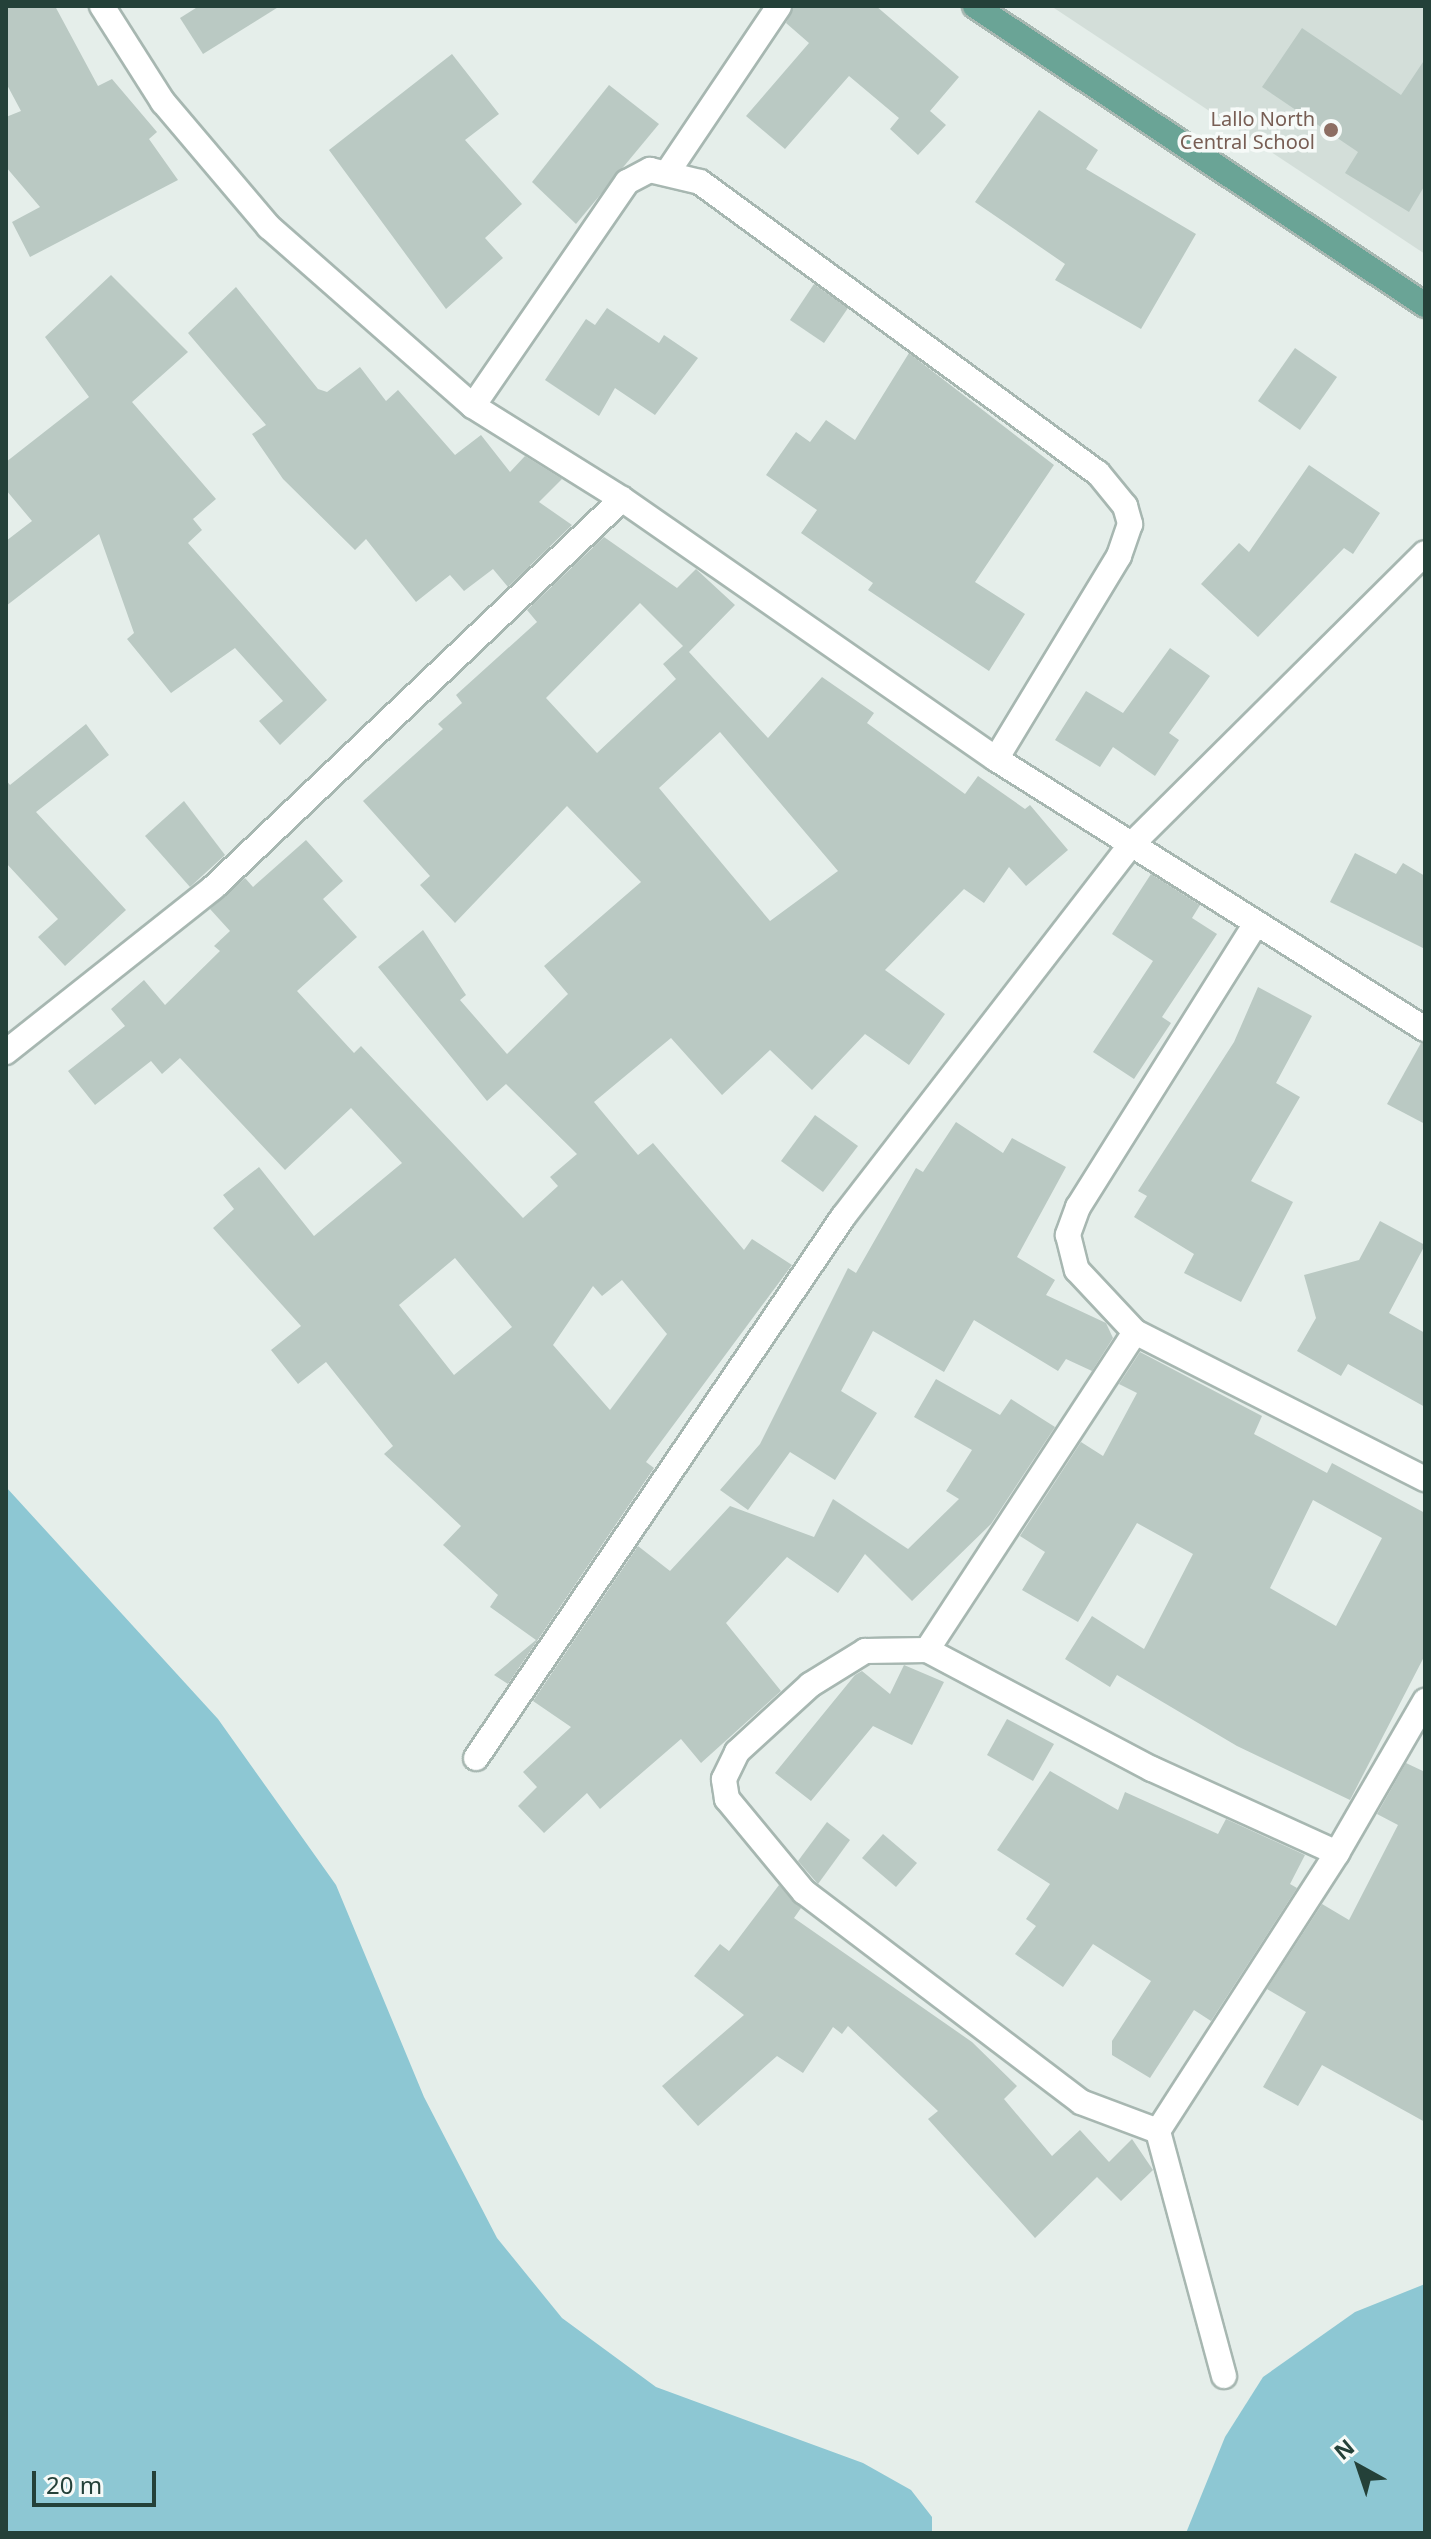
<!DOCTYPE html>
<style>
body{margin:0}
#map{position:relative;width:1431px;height:2539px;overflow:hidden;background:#e5eeea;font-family:"Noto Sans",sans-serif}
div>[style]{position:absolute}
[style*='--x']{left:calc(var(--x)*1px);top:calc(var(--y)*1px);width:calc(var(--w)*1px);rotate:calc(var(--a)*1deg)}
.built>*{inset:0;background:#d3ded9}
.water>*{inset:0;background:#8dc7d3}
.building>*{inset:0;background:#bac9c3}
.roads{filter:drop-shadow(2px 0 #a7b7b1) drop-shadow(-2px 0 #a7b7b1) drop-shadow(0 2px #a7b7b1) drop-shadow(0 -2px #a7b7b1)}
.street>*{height:24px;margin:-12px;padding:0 12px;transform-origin:12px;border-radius:12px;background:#fff}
.primary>*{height:24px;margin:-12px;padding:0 12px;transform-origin:12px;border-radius:12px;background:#6aa496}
.dots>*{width:22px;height:22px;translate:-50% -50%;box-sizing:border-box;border:4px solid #f6faf8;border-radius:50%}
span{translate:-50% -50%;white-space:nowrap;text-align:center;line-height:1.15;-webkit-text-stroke:7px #f6faf8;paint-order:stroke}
.education-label{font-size:20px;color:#785e54}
.right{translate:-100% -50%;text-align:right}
.frame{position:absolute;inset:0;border:8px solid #244139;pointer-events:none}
.north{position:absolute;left:1319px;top:2427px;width:80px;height:80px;-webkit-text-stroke:6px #f6faf8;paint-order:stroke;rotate:320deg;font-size:22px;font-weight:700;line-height:32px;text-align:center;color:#244139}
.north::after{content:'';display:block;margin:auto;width:28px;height:36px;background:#244139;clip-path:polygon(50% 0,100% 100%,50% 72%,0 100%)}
.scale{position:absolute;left:32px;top:2471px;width:124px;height:36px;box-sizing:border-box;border:4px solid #244139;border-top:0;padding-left:10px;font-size:24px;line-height:28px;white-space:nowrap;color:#244139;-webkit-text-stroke:6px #f6faf8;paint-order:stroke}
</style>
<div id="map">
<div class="built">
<i style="clip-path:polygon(1051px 6px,1425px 6px,1425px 254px)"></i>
</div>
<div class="water">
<i style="clip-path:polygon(6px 1487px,218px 1719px,336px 1885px,424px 2097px,497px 2238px,562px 2318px,656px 2387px,863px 2463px,911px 2490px,932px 2517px,932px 2533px,6px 2533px)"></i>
<i style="clip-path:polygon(1425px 2284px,1425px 2533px,1186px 2533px,1225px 2437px,1263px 2377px,1355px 2312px)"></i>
</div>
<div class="building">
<i style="clip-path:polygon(6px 6px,55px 6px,98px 86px,112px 79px,157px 132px,149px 139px,178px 180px,30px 257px,12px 222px,40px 207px,6px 167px,6px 117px,21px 111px,6px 83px)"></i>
<i style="clip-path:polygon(199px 6px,280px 6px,203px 54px,180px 18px)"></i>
<i style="clip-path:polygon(794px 6px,876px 6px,959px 77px,930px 111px,946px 125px,918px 155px,890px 129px,899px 118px,849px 76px,785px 149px,746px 116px,809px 43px,786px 23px)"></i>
<i style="clip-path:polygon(1302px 28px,1401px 95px,1425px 59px,1425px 185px,1409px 212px,1345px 173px,1358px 152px,1262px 87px)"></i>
<i style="clip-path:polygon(452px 54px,499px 114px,465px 140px,522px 204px,485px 238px,503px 258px,446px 309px,329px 150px)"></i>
<i style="clip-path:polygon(609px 85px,659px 124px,576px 224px,532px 182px)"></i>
<i style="clip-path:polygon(1039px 110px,1098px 150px,1086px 169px,1196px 234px,1141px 329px,1055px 280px,1065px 264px,975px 202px)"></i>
<i style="clip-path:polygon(111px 275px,188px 352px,132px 402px,216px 499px,193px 519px,202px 530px,188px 543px,327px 700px,280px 745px,259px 721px,283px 701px,235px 648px,171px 693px,127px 639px,134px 633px,99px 534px,6px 606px,6px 541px,32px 521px,6px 490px,6px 462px,89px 397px,45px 337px)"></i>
<i style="clip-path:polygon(814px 284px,848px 308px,824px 343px,790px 320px)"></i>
<i style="clip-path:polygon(236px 287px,318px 389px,327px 392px,360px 367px,386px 401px,398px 390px,455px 455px,481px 435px,510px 472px,525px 456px,562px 479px,539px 502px,572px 525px,508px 587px,493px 569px,464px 591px,450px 575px,416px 602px,366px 539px,355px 550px,283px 479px,252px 434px,266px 425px,188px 333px)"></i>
<i style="clip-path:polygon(607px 308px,659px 343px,664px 335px,698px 358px,655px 415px,615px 388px,599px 416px,545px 380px,586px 319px,595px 325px)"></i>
<i style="clip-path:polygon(1295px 348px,1337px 377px,1300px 430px,1258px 401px)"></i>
<i style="clip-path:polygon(909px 353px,1054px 465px,975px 582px,1025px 614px,989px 671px,868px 590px,873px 583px,801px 533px,817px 510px,766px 475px,796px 432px,810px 442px,826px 420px,855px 440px)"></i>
<i style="clip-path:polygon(1309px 465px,1380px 513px,1353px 554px,1344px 548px,1258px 637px,1201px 584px,1239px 543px,1249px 552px)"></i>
<i style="clip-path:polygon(evenodd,604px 537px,677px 588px,696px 569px,735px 605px,689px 652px,768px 738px,822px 677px,874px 713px,867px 723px,965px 794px,978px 776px,1025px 809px,1030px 805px,1068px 850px,1026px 886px,1009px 867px,984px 903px,964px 889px,885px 970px,945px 1014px,909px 1065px,865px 1034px,812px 1090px,770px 1050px,722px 1095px,671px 1038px,594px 1102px,638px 1155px,653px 1143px,744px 1250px,752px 1239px,792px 1265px,646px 1462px,654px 1468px,508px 1684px,494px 1675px,536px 1640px,490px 1607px,498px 1595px,443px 1545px,461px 1526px,384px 1454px,393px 1446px,326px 1362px,298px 1384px,271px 1350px,301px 1326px,213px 1228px,234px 1209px,223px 1195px,259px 1167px,314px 1236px,402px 1163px,351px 1108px,285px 1170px,180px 1058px,162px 1074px,151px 1061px,95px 1105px,68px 1071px,125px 1026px,111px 1009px,144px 980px,165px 1005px,220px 951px,214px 946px,230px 931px,210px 909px,245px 878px,253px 887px,306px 840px,343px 881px,323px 899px,357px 937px,297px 991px,354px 1053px,361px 1046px,523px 1218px,558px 1186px,550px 1177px,577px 1154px,506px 1084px,487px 1101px,378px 967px,423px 930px,466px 995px,460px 1000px,507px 1054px,568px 994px,544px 966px,641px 882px,567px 806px,455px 923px,420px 885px,430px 876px,363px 801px,443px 729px,438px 724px,462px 703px,456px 695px,537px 622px,527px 610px,604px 537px,640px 603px,683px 646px,663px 664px,676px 679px,597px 753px,546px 698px,640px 603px,604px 537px,720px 732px,838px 871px,770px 921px,659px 788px,720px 732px,604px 537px,455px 1258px,512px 1327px,454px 1375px,399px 1305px,455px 1258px,604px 537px,622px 1280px,667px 1334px,610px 1410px,553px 1345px,593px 1286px,602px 1296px,622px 1280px)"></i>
<i style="clip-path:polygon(1170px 648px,1210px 676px,1169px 733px,1179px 740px,1155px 776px,1113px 747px,1100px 767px,1055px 740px,1086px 691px,1123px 713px)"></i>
<i style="clip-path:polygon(86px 724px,109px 755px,36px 812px,126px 910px,65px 966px,38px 937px,58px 919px,6px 863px,6px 780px,10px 785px)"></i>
<i style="clip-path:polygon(184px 801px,225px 855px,190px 887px,145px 836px)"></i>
<i style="clip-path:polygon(1355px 853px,1396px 874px,1403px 863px,1425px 876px,1425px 949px,1330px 902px)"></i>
<i style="clip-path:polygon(1151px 874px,1200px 905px,1192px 918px,1217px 934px,1162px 1017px,1171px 1023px,1134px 1079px,1093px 1052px,1153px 961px,1112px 934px)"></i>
<i style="clip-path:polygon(1258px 987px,1312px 1016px,1276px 1083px,1300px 1097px,1251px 1181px,1293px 1202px,1241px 1302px,1184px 1273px,1194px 1254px,1134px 1217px,1147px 1196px,1138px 1191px,1234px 1042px)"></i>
<i style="clip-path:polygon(1421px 1043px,1425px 1044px,1425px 1124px,1387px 1104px)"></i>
<i style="clip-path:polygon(815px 1115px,858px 1146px,823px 1192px,781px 1161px)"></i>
<i style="clip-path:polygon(956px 1122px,1003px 1153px,1012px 1138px,1066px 1167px,1017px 1257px,1055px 1280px,1046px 1295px,1106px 1323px,1113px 1338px,1092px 1371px,1066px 1359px,1058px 1371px,974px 1320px,944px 1372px,873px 1331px,841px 1391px,877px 1413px,835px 1480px,790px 1452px,748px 1510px,720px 1490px,760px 1444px,848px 1268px,856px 1273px,916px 1168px,923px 1172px)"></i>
<i style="clip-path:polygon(1380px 1221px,1425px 1245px,1389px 1313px,1425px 1333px,1425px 1407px,1348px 1364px,1341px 1376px,1297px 1351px,1316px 1318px,1304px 1275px,1359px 1260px)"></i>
<i style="clip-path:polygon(evenodd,1140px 1352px,1262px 1416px,1254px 1434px,1327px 1473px,1332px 1463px,1425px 1513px,1425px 1655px,1350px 1800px,1237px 1746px,1117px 1675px,1110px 1687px,1065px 1659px,1092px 1616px,1144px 1649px,1193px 1554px,1137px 1523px,1078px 1622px,1022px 1590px,1045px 1552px,1020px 1536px,1081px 1442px,1103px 1456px,1137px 1393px,1119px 1384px,1140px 1352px,1313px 1500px,1382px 1538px,1336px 1626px,1270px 1588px,1313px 1500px)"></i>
<i style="clip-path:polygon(936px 1379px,1000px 1415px,1011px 1399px,1055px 1427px,991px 1524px,912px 1601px,865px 1554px,838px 1593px,787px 1557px,726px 1623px,781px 1691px,701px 1763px,681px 1739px,600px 1809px,587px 1793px,544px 1833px,518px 1806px,537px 1787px,523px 1772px,571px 1727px,533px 1701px,638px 1546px,670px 1571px,730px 1506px,814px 1537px,833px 1499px,908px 1549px,959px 1499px,946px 1491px,972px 1450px,914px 1417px)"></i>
<i style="clip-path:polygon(904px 1665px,944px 1682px,912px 1745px,873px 1726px,811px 1801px,775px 1773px,855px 1675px,862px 1671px,890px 1694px)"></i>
<i style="clip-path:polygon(1007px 1719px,1054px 1744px,1033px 1781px,987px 1755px)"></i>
<i style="clip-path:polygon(1406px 1763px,1425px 1772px,1425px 2122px,1322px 2065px,1298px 2106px,1263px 2087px,1306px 2012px,1267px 1989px,1322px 1904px,1349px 1920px,1398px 1825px,1377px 1814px)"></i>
<i style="clip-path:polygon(1050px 1771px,1118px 1810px,1125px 1792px,1218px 1834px,1226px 1819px,1305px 1855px,1290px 1884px,1297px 1888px,1211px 2021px,1194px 2010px,1150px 2078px,1112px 2055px,1112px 2041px,1151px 1981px,1093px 1944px,1063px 1987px,1015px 1954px,1036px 1926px,1026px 1919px,1050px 1884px,997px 1850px)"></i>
<i style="clip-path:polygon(827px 1822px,850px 1840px,818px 1884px,798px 1861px)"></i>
<i style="clip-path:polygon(883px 1834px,917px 1863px,896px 1887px,862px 1858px)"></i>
<i style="clip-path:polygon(779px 1885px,801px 1908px,794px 1918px,972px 2042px,1017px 2086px,1004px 2099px,1052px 2156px,1080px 2130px,1109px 2162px,1132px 2139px,1153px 2170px,1121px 2201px,1097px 2177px,1035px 2238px,928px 2119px,938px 2111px,848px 2026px,842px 2034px,833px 2027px,803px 2073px,777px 2056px,698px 2126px,662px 2086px,744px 2015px,694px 1976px,720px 1944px,729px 1951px)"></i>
</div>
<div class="roads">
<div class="street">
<i style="--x:102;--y:6;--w:114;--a:57.6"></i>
<i style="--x:163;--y:102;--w:164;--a:49.7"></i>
<i style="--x:269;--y:227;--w:271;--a:41.3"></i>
<i style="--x:473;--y:406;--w:176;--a:32"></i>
<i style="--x:622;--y:499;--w:455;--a:34.8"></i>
<i style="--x:996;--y:759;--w:507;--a:32.19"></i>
<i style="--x:669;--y:170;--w:197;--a:-56.1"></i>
<i style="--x:473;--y:406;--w:272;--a:-55.5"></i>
<i style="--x:627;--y:182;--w:26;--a:-28"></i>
<i style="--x:650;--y:170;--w:51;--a:13.5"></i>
<i style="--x:700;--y:182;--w:493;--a:36.2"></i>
<i style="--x:1098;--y:473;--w:43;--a:50.7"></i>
<i style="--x:1125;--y:506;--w:19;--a:74"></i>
<i style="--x:1130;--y:524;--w:34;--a:109"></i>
<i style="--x:1119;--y:556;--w:237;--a:121.2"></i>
<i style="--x:1255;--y:925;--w:333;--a:122.1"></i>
<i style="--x:1078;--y:1207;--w:30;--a:110"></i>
<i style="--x:1068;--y:1235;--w:36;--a:76"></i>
<i style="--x:1077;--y:1270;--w:85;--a:46.9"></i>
<i style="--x:1135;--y:1332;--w:325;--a:26.9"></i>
<i style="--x:6;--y:1052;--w:265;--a:-38.4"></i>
<i style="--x:214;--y:887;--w:563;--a:-43.56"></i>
<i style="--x:927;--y:1650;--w:380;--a:-56.8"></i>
<i style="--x:476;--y:1758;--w:654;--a:-55.85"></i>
<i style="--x:843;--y:1217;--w:470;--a:-52.3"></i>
<i style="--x:1131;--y:845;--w:414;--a:-44.8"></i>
<i style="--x:1158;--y:2131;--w:82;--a:-159.4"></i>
<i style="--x:1081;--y:2102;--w:348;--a:-142.8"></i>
<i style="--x:804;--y:1892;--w:121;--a:-129.6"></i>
<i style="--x:727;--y:1799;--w:20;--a:-99"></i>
<i style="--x:724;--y:1779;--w:30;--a:-64"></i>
<i style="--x:737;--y:1752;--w:99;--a:-42.5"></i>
<i style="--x:810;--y:1685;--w:65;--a:-31.7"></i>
<i style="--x:865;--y:1651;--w:62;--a:-0.9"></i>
<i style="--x:927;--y:1650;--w:255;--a:27.9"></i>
<i style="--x:1152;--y:1769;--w:203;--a:24.4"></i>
<i style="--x:1224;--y:2376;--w:254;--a:-105.1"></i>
<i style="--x:1158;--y:2131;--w:331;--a:-57.2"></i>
<i style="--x:1337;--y:1853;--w:176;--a:-59.9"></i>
</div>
<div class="primary">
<i style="--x:975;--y:6;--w:540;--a:33.6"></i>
</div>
</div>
<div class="dots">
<i style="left:1331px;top:130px;background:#8d6e63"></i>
</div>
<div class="education-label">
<span class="right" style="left:1315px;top:130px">Lallo North<br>Central School</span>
</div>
<div class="frame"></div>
<div class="north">N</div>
<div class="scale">20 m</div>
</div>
